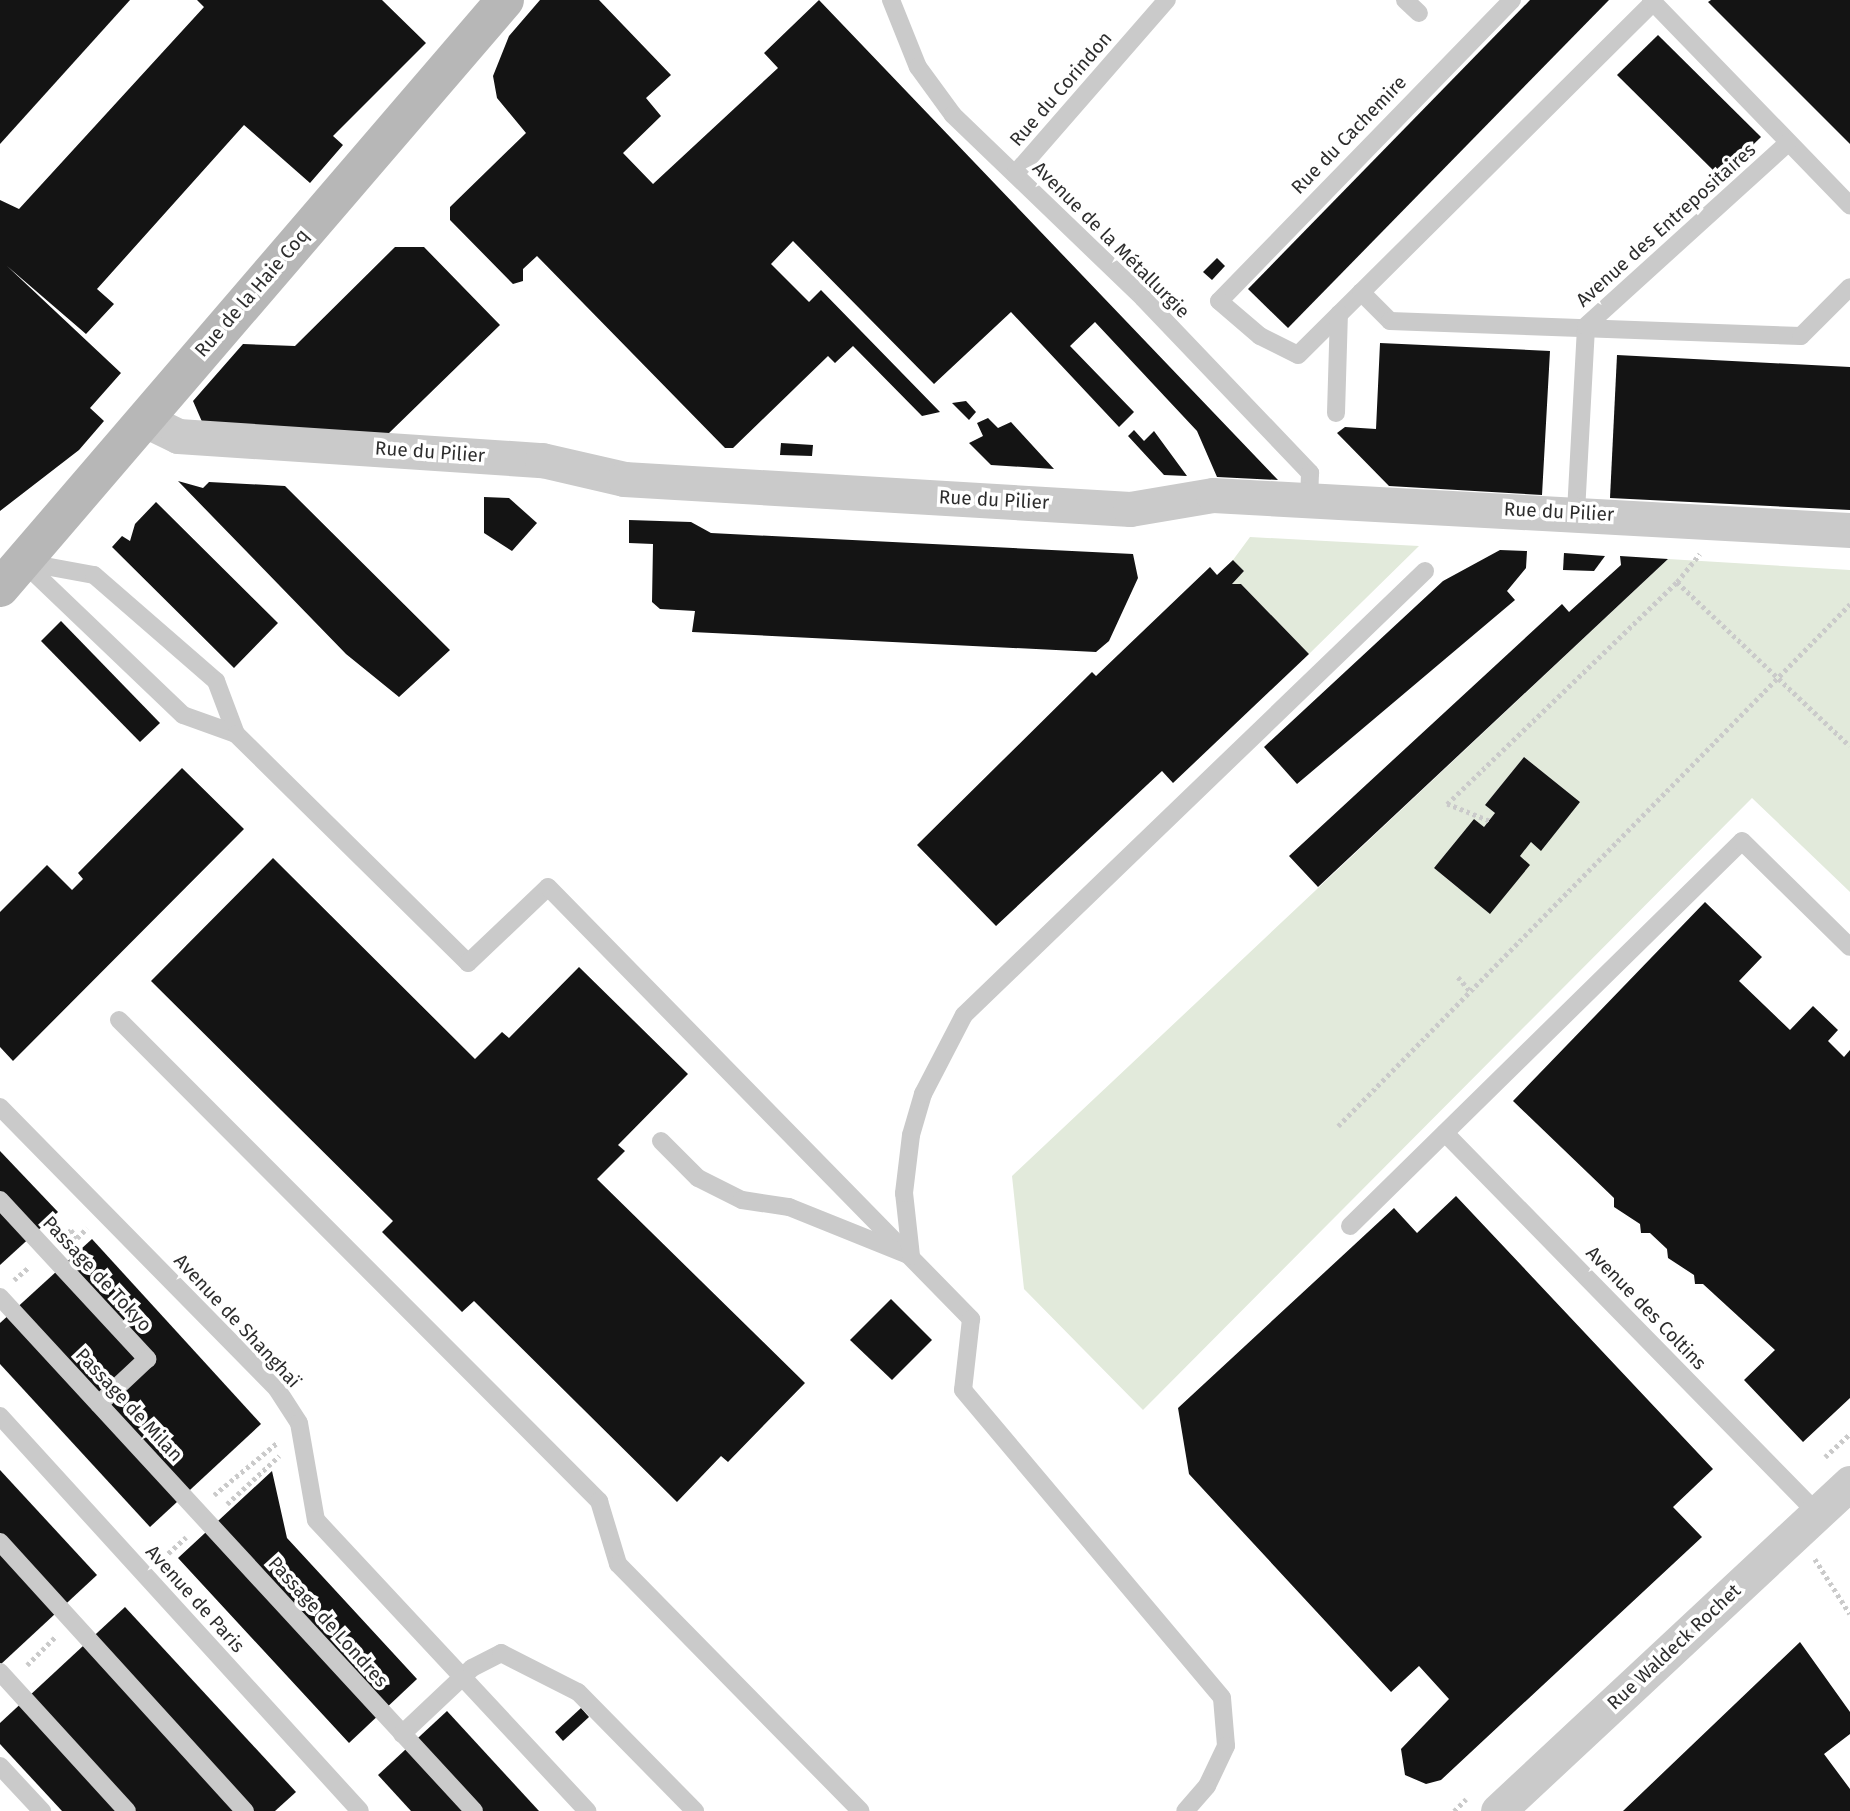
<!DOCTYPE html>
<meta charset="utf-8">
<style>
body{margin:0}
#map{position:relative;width:1850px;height:1811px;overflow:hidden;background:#fff;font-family:"Fira Sans",sans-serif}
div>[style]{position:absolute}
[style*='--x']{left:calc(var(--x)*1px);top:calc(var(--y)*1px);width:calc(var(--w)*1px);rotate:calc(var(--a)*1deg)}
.green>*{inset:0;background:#e2eadb}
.building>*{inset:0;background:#141414}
.path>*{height:4.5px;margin-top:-2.25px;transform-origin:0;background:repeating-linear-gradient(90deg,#cacaca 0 3.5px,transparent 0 7px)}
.service>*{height:18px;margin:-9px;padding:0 9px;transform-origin:9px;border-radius:9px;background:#cacaca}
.minor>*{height:35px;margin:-17.5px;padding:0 17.5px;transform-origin:17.5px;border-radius:17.5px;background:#cacaca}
.secondary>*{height:38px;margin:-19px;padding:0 19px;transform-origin:19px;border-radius:19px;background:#b7b7b7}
span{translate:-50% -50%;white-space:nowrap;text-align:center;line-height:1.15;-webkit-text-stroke:7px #fff;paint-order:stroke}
.street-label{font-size:19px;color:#2d2d2d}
</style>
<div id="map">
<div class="green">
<i style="clip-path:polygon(1250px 537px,1419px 546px,1309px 654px,1241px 584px,1232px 584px,1244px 571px,1233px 560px)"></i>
<i style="clip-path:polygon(evenodd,1668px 559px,1850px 570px,1850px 892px,1752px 798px,1143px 1410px,1024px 1289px,1012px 1176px,1668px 559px,1524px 757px,1580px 802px,1541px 850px,1531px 842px,1520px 856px,1529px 865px,1458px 888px,1434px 868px,1474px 819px,1484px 827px,1495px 813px,1485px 805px,1524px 757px)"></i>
</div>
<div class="building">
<i style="clip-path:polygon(0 0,130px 0,0 144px)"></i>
<i style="clip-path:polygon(197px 0,382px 0,426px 43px,333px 136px,343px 145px,310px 183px,244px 125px,97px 289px,114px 304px,86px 334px,7px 266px,121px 373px,90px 408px,104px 421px,79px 450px,0 511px,0 200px,19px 209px,204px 7px)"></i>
<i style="clip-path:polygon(540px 0,599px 0,671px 75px,646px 98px,661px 116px,623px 153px,653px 184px,778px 68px,764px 53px,819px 0,1278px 480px,1217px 477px,1197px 431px,1095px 322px,1070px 346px,1134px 412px,1119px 427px,1011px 312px,934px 384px,793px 241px,771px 264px,809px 302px,821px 290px,940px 412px,922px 416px,853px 346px,835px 363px,828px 356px,733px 448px,725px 448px,537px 256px,523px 269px,523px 281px,513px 284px,450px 220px,450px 207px,526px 133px,497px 98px,493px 76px,509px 36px)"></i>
<i style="clip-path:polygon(1530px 0,1609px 0,1288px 328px,1248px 289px)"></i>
<i style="clip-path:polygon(1711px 0,1850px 0,1850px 144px,1708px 2px)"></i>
<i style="clip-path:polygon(1658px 35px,1761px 137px,1720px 177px,1617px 75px)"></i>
<i style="clip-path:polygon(395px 247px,424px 247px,500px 325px,388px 434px,203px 424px,193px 401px,243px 344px,295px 346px)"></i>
<i style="clip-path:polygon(1217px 258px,1225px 266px,1212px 280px,1203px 272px)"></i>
<i style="clip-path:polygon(1380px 343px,1550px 351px,1542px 495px,1389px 486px,1337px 433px,1345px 427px,1376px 429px)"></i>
<i style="clip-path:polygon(1617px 355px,1850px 367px,1850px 510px,1610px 498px)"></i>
<i style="clip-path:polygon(966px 401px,976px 412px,969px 420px,952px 403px)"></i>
<i style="clip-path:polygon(988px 418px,998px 428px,1011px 422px,1054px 469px,991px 465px,969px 443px,983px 436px,977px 423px)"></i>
<i style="clip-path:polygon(1134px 430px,1144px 441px,1154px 431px,1187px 476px,1164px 475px,1128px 436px)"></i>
<i style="clip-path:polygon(781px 443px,813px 445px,812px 456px,780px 455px)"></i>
<i style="clip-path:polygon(178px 481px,203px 488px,209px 482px,285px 486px,450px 650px,399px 697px,346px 654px)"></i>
<i style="clip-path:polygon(484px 497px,509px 498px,537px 523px,512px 551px,484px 533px)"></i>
<i style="clip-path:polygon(156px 502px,278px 623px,234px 668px,112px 547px,122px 536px,130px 541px,135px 524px)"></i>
<i style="clip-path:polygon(629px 520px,691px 522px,711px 533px,1133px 554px,1138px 578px,1109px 641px,1096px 652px,692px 632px,695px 611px,660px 609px,652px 602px,653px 544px,629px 543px)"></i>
<i style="clip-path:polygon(1500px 550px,1527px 551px,1526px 568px,1507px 591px,1515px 600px,1297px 784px,1264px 747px,1443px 581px)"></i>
<i style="clip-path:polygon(1564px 553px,1605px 556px,1594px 571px,1563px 570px)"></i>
<i style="clip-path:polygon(1620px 556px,1668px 559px,1318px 887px,1289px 856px,1562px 604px,1569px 612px,1621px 565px)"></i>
<i style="clip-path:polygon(1233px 560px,1244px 571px,1232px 584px,1241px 584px,1309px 654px,1173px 783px,1162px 771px,996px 926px,917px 845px,1092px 672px,1096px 676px,1210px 567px,1217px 575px)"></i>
<i style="clip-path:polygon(61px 621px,160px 723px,140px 742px,41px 641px)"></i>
<i style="clip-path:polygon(1524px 757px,1580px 802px,1541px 851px,1531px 842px,1520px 856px,1530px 865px,1490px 914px,1434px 868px,1474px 819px,1484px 827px,1495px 813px,1485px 805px)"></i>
<i style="clip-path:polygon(182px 768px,244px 829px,13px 1061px,0 1047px,0 912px,47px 865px,72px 890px,83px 879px,78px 873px)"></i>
<i style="clip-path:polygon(273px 858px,475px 1059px,502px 1032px,509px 1038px,579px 967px,688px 1074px,618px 1145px,625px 1151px,597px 1179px,805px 1383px,728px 1462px,721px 1456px,677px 1502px,474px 1301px,462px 1312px,382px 1232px,393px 1221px,151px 981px)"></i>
<i style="clip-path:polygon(1705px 902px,1762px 957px,1739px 981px,1790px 1030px,1813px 1006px,1838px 1030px,1828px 1041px,1844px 1057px,1850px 1050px,1850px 1398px,1803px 1442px,1744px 1380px,1775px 1350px,1703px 1284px,1695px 1284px,1694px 1275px,1668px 1258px,1667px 1249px,1650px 1233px,1641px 1233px,1640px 1224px,1614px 1207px,1614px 1198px,1513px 1101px)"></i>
<i style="clip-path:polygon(0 1151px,58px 1212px,0 1265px)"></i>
<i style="clip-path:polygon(1456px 1196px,1713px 1469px,1673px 1507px,1702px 1537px,1441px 1780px,1426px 1784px,1405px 1775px,1401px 1749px,1449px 1699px,1419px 1666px,1391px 1692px,1189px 1474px,1178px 1408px,1394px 1208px,1417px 1233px)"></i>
<i style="clip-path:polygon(92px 1239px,261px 1424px,150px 1527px,0 1364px,0 1323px)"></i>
<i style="clip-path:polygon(891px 1299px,932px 1340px,892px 1380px,850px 1340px)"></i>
<i style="clip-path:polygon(0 1470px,97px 1575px,0 1665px)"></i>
<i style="clip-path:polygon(272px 1471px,287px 1538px,417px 1679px,349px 1743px,178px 1558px)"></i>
<i style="clip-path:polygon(125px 1607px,296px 1792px,275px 1811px,62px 1811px,0 1744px,0 1723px)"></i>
<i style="clip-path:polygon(1800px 1642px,1850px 1712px,1850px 1734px,1824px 1754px,1850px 1789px,1850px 1811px,1623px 1811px)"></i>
<i style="clip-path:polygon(581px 1708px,589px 1717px,563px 1741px,555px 1732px)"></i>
<i style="clip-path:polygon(447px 1711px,539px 1811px,411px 1811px,378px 1775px)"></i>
</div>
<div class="path">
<i style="--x:1677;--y:582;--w:36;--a:-51"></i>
<i style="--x:1489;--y:821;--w:45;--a:-158"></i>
<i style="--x:1447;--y:804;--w:320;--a:-44"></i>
<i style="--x:1677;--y:582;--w:238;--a:43.5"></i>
<i style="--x:1458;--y:977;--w:20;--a:49"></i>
<i style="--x:1338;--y:1126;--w:731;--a:-45.55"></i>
<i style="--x:64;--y:1236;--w:9;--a:-41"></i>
<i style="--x:71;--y:1230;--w:10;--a:53"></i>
<i style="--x:77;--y:1238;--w:14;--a:-45"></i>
<i style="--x:14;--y:1280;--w:18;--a:-41"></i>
<i style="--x:1825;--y:1457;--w:34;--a:-43"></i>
<i style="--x:214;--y:1495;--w:83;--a:-39.6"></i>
<i style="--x:227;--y:1504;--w:71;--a:-42.7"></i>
<i style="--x:163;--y:1558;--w:31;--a:-42"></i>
<i style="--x:1815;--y:1559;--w:65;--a:57.5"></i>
<i style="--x:27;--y:1665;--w:41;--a:-45"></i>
<i style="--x:1454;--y:1811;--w:17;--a:-45"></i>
</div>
<div class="service">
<i style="--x:891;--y:0;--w:72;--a:68.1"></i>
<i style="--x:918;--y:67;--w:59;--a:53.9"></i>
<i style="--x:953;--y:115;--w:264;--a:43.9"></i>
<i style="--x:1143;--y:298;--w:242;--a:46.3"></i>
<i style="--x:1310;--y:473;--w:28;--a:92"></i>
<i style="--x:1405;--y:0;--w:19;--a:43"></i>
<i style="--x:1512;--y:0;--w:420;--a:134.2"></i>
<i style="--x:1219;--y:301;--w:54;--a:40.5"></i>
<i style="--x:1260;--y:336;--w:42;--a:26.6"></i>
<i style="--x:1298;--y:355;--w:500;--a:-44.8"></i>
<i style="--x:1651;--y:0;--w:286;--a:45.9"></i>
<i style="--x:1015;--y:174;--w:231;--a:-48.9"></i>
<i style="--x:1361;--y:292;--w:41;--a:45"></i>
<i style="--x:1390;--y:321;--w:411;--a:2.1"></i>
<i style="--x:1801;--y:336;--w:69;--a:-45"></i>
<i style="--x:1336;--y:413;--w:99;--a:-88.3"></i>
<i style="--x:1576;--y:512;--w:186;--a:-86.9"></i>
<i style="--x:1586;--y:326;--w:273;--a:-42.2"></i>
<i style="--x:23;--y:562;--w:72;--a:10.4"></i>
<i style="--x:94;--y:575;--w:162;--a:41"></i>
<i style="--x:216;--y:681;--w:57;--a:69.3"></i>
<i style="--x:236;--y:734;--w:56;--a:-160.3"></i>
<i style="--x:183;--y:715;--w:221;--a:-136.3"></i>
<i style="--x:236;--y:734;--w:326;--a:44.6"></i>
<i style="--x:468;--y:963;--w:110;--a:-43.5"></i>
<i style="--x:548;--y:887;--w:605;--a:45.6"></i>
<i style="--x:971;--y:1319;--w:71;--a:96.4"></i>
<i style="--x:963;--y:1390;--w:402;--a:49.9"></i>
<i style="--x:1222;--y:1698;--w:48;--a:85.2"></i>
<i style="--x:1226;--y:1746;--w:44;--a:115.4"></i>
<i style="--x:1207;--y:1786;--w:33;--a:131"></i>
<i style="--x:119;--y:1020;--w:680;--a:45.06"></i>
<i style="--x:599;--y:1501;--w:66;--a:73.2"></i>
<i style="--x:618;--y:1564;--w:346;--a:45.5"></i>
<i style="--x:0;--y:1107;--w:395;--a:45.5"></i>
<i style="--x:277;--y:1389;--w:40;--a:57.1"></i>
<i style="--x:299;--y:1423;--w:98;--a:80.1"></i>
<i style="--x:316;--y:1520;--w:398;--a:47"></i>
<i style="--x:1445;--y:1133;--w:532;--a:45.61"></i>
<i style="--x:661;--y:1141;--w:52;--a:45"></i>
<i style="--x:698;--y:1178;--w:49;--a:26.6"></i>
<i style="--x:742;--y:1200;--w:48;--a:8.5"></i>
<i style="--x:789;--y:1207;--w:131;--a:21.9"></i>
<i style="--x:911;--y:1256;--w:63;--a:-96.3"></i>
<i style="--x:904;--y:1193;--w:58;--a:-83.1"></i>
<i style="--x:911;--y:1135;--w:43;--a:-73.7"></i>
<i style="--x:923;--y:1094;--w:89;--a:-62.6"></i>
<i style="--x:964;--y:1015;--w:640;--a:-43.92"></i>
<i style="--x:0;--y:1200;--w:217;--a:47.2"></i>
<i style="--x:147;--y:1359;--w:66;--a:136.8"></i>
<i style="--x:1350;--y:1226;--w:549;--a:-44.48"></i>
<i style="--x:1742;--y:841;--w:151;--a:44.5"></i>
<i style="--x:0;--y:1297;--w:699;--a:47.32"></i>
<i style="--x:0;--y:1416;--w:534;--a:47.65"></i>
<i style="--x:0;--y:1542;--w:364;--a:47.7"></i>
<i style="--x:0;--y:1672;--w:188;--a:47.6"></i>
<i style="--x:402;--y:1734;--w:96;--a:-43.3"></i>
<i style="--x:472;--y:1668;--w:33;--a:-27"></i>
<i style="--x:501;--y:1653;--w:86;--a:26.9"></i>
<i style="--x:578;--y:1692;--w:167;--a:45.5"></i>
<i style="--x:0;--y:1766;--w:62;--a:47"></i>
</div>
<div class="minor">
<i style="--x:143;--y:419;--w:39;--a:26"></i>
<i style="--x:178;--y:436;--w:365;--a:3.8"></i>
<i style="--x:542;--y:460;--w:84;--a:13"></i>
<i style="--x:624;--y:479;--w:507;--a:3.39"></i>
<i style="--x:1130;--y:509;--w:84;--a:-9.6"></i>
<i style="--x:1213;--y:495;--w:638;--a:3.14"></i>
<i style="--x:1498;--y:1811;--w:481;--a:-43"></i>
</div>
<div class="secondary">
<i style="--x:0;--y:588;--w:775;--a:-49.34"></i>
</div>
<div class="street-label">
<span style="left:1061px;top:89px;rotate:-49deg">Rue du Corindon</span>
<span style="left:1349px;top:135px;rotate:-46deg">Rue du Cachemire</span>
<span style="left:1666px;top:225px;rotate:-42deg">Avenue des Entrepositaires</span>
<span style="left:1111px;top:240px;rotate:45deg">Avenue de la Métallurgie</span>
<span style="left:252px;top:293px;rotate:-49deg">Rue de la Haie Coq</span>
<span style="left:430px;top:452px;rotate:4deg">Rue du Pilier</span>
<span style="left:994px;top:500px;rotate:3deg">Rue du Pilier</span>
<span style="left:1559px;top:512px;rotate:3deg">Rue du Pilier</span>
<span style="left:97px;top:1274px;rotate:47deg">Passage de Tokyo</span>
<span style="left:1646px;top:1308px;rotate:46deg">Avenue des Coltins</span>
<span style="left:237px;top:1321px;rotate:47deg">Avenue de Shanghaï</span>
<span style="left:129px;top:1405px;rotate:47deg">Passage de Milan</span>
<span style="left:195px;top:1599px;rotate:48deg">Avenue de Paris</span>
<span style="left:328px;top:1622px;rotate:48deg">Passage de Londres</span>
<span style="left:1674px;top:1647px;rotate:-43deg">Rue Waldeck Rochet</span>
</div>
</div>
